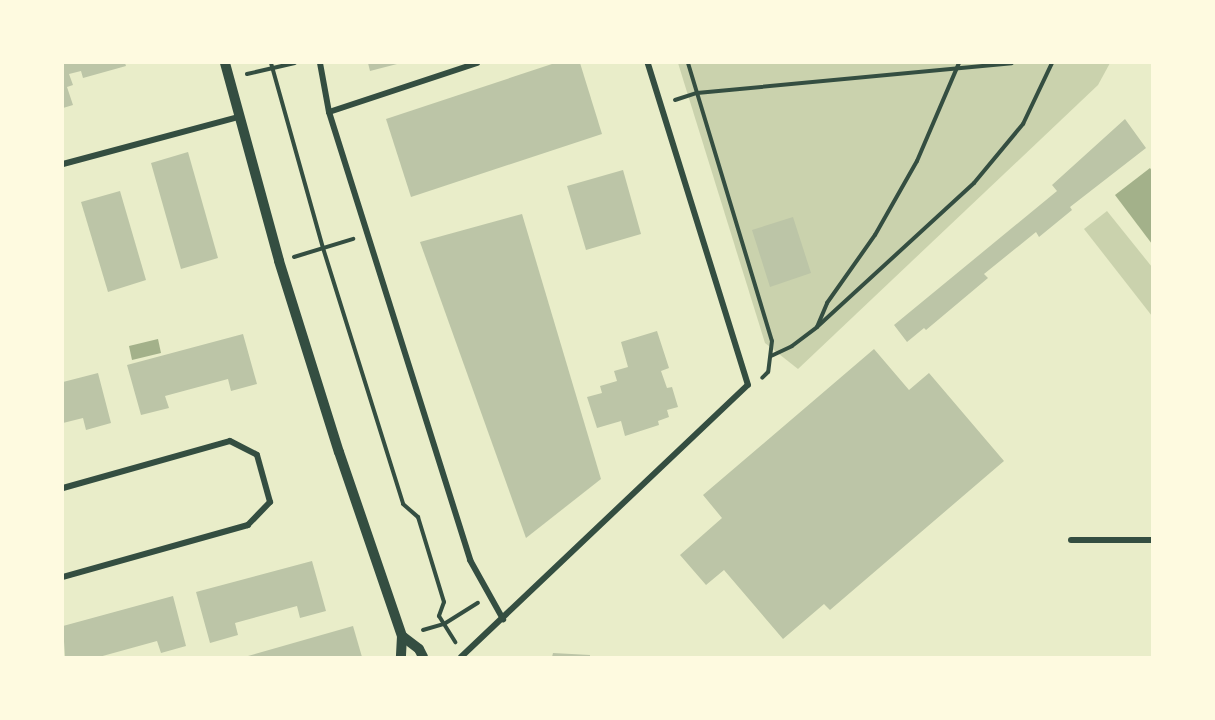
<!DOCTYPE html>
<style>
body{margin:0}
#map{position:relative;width:1215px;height:720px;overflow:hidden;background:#e9edc9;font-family:Poppins,sans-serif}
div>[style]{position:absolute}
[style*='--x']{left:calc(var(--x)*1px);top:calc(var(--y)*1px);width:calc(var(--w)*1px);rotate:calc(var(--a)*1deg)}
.green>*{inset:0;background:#cad2ad}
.water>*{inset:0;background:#a3b18a}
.building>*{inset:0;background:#bcc5a7}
.path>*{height:4px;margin:-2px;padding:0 2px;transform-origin:2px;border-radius:2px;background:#344e41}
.minor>*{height:6px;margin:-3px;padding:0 3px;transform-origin:3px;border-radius:3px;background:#344e41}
.tertiary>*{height:10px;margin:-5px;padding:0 5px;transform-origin:5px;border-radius:5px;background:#344e41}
span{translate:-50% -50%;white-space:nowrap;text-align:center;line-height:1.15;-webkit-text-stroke:5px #fefae0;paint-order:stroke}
.frame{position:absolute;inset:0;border:64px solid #fefae0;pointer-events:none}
</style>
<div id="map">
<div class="green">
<i style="clip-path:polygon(678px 63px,1110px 63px,1098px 85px,798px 369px,765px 343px)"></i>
<i style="clip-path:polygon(1107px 211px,1152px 267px,1152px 316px,1084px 229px)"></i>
</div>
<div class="water">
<i style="clip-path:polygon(1150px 168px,1152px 171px,1152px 244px,1115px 195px)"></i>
<i style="clip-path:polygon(158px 339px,161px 353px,132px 360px,129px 346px)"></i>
</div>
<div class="building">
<i style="clip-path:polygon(63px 63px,125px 63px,126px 66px,83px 78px,81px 71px,69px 74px,73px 85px,67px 87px,73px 105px,63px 108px)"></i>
<i style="clip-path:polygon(368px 63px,397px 63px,397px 64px,370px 71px)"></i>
<i style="clip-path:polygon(555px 63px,580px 63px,602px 134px,411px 197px,386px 119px)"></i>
<i style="clip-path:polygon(1125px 119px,1146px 148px,1070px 207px,1072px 210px,1039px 237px,1036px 232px,984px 274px,988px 278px,926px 330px,924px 328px,907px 342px,894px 325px,1057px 191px,1052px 185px)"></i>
<i style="clip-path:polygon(188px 152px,218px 258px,181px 269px,151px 163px)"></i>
<i style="clip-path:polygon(623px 170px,641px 234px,586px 250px,567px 186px)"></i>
<i style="clip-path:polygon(120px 191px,146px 280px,108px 292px,81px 202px)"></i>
<i style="clip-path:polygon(522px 214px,601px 479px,526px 538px,420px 242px)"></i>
<i style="clip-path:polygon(793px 217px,811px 273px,770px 287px,752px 230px)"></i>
<i style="clip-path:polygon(657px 331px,669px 368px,661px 371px,667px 388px,672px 387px,678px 407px,667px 410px,669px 417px,658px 421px,659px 425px,625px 436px,621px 421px,597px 428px,587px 397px,602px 393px,600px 386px,617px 381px,614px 371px,628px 367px,621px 342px)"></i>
<i style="clip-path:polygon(243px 334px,257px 384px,231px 391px,228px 379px,165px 396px,169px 408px,141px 415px,127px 365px)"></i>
<i style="clip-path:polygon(874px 349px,909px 390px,929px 373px,1004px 461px,830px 610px,824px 604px,783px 639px,724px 570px,706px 585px,680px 555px,722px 518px,703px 495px)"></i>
<i style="clip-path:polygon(98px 373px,111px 423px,86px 430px,83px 418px,63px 423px,63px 382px)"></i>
<i style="clip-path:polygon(312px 561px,326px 611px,300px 618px,297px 606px,235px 623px,238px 635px,210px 643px,196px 592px)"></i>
<i style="clip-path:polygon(173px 596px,186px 646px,161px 653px,157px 641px,99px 657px,65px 657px,63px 626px)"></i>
<i style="clip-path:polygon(353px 626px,362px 657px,248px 657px,248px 656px)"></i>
<i style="clip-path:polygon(553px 653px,590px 655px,590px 657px,552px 657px)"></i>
</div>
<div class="path">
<i style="--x:271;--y:63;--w:192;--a:74.3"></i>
<i style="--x:323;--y:248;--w:268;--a:72.6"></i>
<i style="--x:403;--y:504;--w:20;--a:41"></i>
<i style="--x:418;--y:517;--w:89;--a:73"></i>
<i style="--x:444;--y:602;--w:15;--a:110"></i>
<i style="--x:439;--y:616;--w:31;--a:58"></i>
<i style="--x:688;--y:63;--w:290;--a:73.2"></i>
<i style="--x:772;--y:341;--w:31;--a:97"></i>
<i style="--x:768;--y:372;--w:8;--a:135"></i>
<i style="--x:247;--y:74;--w:49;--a:-12.9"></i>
<i style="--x:675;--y:100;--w:23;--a:-18"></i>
<i style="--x:697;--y:93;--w:316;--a:-5.4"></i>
<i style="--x:294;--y:257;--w:62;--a:-17"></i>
<i style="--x:817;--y:327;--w:213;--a:-42.5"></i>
<i style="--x:974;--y:183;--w:77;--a:-50.3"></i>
<i style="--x:1023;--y:124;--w:68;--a:-64.6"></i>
<i style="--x:771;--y:356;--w:23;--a:-25"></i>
<i style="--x:792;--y:346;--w:31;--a:-37"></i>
<i style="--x:817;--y:327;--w:26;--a:-67"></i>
<i style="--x:827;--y:303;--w:83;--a:-54.8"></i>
<i style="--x:875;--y:235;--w:85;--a:-60.4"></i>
<i style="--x:917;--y:161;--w:107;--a:-66.8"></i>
<i style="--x:423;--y:630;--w:22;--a:-16"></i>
<i style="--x:444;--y:624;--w:40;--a:-32"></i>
</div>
<div class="minor">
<i style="--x:320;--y:63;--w:50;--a:79.6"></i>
<i style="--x:329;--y:112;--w:470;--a:72.5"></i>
<i style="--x:470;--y:560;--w:68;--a:60.8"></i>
<i style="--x:329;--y:112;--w:156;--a:-18.3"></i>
<i style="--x:63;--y:164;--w:182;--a:-15"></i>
<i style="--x:63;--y:488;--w:173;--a:-15.7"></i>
<i style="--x:230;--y:441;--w:30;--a:27"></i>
<i style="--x:257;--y:455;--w:49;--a:74.5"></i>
<i style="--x:270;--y:502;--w:32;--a:134"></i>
<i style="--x:248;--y:525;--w:192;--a:164.3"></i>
<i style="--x:1071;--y:540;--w:81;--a:0"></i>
<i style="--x:461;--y:657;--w:395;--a:-43.5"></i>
<i style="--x:748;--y:385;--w:337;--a:-107.3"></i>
</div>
<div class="tertiary">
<i style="--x:225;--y:63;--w:205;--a:74.7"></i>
<i style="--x:279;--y:261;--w:200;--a:72.6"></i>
<i style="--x:339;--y:452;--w:194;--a:71.1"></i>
<i style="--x:402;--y:636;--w:21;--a:93"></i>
<i style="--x:402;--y:636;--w:21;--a:37"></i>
<i style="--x:419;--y:649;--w:9;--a:63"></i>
</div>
<div class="frame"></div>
</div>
